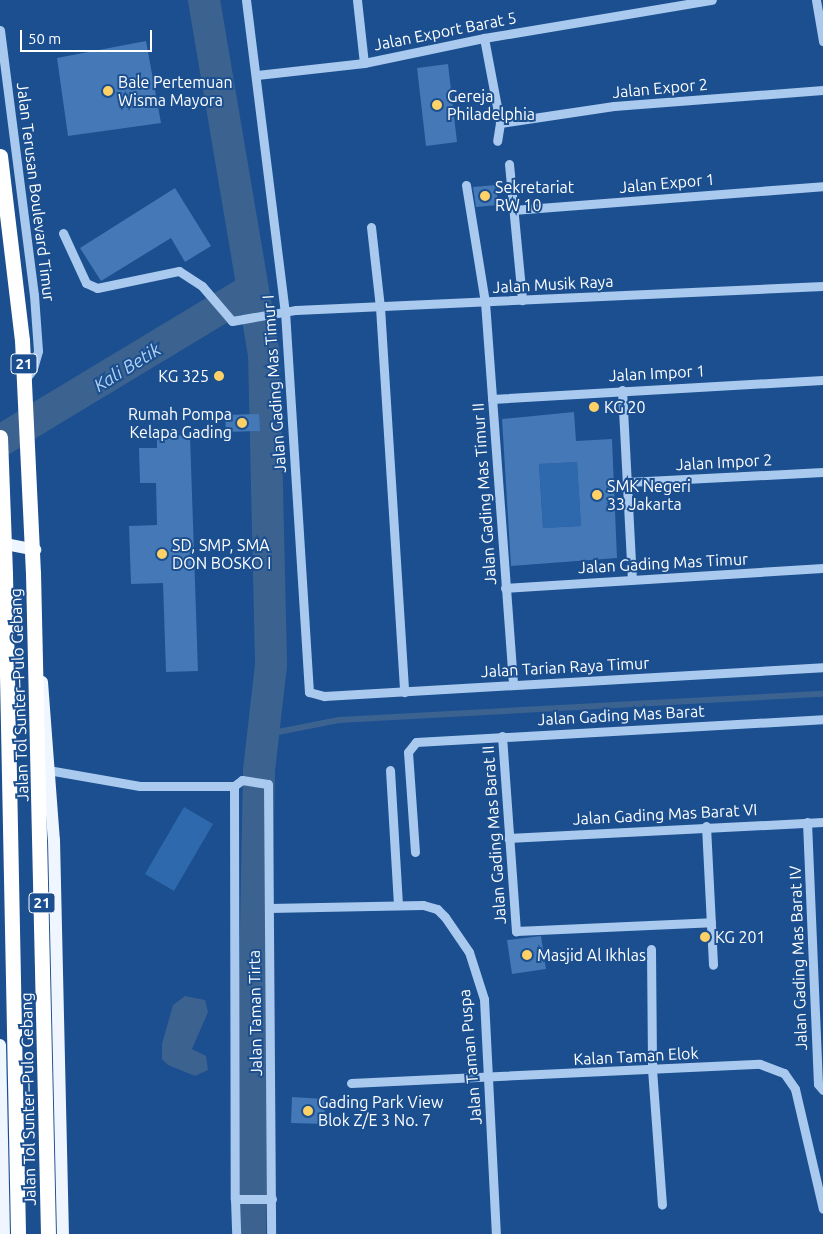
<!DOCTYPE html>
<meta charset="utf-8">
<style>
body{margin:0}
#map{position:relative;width:823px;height:1234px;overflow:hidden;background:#1b4f8f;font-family:Ubuntu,sans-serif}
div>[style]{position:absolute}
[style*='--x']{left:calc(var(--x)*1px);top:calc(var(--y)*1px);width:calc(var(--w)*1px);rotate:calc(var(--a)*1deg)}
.green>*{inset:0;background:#2e69ad}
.water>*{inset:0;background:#3c6290}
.stream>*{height:5.5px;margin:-2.75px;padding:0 2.75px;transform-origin:2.75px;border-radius:2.75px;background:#3c6290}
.river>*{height:32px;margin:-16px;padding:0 16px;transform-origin:16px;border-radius:16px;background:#3c6290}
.building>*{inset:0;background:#4478b7}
.minor>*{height:9px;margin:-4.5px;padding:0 4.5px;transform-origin:4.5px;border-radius:4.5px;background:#a9c9ee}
.major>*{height:12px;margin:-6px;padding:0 6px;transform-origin:6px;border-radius:6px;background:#f0f6ff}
.highway>*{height:15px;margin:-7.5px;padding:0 7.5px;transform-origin:7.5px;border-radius:7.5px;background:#fff}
.highway-bridge>*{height:15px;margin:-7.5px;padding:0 7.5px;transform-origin:7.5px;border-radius:7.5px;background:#fff}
.dots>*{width:14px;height:14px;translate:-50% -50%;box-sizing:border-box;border:2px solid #1b4f8f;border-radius:50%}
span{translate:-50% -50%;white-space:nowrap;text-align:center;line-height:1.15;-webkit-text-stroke:4px #1b4f8f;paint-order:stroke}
.shield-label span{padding:1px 4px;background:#1b4f8f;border:1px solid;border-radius:4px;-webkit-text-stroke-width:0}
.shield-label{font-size:15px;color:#fff;font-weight:700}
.street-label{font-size:16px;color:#fff}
.poi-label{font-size:16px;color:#fff}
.left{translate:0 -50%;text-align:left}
.right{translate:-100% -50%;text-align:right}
.water-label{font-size:18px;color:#b5d3f5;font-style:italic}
.scale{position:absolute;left:20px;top:30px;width:132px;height:22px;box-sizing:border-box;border:2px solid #fff;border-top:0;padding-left:6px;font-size:15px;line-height:18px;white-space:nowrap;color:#fff;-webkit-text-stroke:4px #1b4f8f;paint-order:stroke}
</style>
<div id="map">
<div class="green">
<i style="clip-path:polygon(577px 462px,581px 526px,543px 528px,539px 464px)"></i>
<i style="clip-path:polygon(184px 807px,213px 824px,174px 891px,145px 874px)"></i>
</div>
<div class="water">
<i style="clip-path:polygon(185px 996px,205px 1000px,208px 1012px,192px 1049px,206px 1056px,208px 1070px,195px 1076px,168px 1065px,162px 1059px,162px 1044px,173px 1005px)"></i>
</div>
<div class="stream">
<i style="--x:263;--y:735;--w:77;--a:-11.2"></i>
<i style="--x:339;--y:720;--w:485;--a:-3.1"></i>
</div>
<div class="river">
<i style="--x:204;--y:0;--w:359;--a:80.4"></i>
<i style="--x:264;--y:354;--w:311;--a:88.7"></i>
<i style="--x:271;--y:665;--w:107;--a:96.5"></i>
<i style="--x:259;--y:771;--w:463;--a:91.1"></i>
<i style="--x:0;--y:441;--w:294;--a:-31.1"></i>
</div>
<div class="building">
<i style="clip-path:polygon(146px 41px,161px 123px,68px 136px,57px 58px)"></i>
<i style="clip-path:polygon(448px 64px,457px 142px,426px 146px,417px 68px)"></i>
<i style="clip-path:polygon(496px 185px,498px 205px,476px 207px,473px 187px)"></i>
<i style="clip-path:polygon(175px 188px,211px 246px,185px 262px,171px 238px,101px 281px,80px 248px)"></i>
<i style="clip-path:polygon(evenodd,574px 412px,576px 441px,612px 439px,617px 558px,511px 566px,502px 419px,574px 412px,577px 462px,581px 526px,543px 528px,539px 464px,577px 462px)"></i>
<i style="clip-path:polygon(259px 414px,260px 431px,226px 432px,225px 415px)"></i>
<i style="clip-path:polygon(190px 435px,198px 671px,166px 672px,163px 583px,131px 584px,129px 526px,157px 525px,156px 483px,140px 483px,139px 448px,157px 448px,157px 436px)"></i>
<i style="clip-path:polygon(541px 936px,546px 969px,512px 974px,507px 940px)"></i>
<i style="clip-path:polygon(292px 1097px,325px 1099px,324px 1124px,291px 1123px)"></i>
</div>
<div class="minor">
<i style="--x:246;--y:0;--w:313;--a:82.9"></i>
<i style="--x:285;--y:311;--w:382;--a:86.4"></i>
<i style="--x:309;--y:692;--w:16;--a:15"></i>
<i style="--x:324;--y:696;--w:500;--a:-3.3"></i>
<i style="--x:357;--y:0;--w:63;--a:83.7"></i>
<i style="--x:816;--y:0;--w:42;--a:80.3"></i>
<i style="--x:0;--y:30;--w:267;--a:82.7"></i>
<i style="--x:34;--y:295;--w:56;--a:85.9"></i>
<i style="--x:38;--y:351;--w:19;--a:106"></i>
<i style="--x:33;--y:369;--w:15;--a:127"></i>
<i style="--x:484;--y:38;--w:86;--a:79.3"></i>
<i style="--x:500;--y:123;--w:18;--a:99"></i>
<i style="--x:257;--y:75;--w:108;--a:-6.4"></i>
<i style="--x:364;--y:63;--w:123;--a:-11.8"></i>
<i style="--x:484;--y:38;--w:231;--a:-9.5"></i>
<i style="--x:500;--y:123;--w:115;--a:-8.5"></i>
<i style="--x:614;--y:106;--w:210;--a:-4.4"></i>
<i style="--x:509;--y:164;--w:137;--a:84.5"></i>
<i style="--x:466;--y:185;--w:119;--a:80.8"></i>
<i style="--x:485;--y:302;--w:384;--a:85.8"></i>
<i style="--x:513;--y:210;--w:311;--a:-4.4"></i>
<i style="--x:371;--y:227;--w:81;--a:83.6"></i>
<i style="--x:380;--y:307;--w:386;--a:86.4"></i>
<i style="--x:63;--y:233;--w:55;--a:65.3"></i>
<i style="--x:86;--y:283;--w:12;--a:24"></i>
<i style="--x:97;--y:288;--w:84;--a:-11.7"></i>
<i style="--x:179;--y:271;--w:27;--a:33"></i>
<i style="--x:202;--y:286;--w:46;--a:49.4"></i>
<i style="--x:232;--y:321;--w:65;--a:-9.8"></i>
<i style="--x:296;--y:310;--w:528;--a:-2.61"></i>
<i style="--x:622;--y:390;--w:190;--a:87"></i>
<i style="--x:492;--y:399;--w:332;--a:-3.3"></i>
<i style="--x:627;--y:482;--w:196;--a:-2.9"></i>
<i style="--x:505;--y:588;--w:319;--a:-3.6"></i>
<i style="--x:502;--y:736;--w:196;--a:85.9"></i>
<i style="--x:516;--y:931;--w:195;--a:-2.6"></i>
<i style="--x:48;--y:770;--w:93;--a:9.9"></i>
<i style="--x:140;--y:786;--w:94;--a:0"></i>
<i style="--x:234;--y:786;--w:10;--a:-37"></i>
<i style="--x:242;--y:780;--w:26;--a:9"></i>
<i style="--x:268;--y:784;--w:450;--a:89.6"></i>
<i style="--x:390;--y:770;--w:135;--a:86.6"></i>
<i style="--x:234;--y:786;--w:413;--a:89.9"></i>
<i style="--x:235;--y:1199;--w:37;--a:0"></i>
<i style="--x:807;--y:822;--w:262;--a:87.6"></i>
<i style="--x:818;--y:1084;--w:8;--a:50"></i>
<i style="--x:706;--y:826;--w:139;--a:87.1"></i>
<i style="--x:508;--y:838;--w:315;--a:-2.9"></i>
<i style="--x:415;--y:852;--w:100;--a:-94"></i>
<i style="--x:408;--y:752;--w:13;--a:-51"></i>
<i style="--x:416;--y:742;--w:408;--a:-3.2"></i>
<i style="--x:269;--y:908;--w:154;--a:-1.1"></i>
<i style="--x:423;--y:905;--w:15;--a:16"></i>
<i style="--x:437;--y:909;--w:11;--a:45"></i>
<i style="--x:445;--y:917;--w:42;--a:55.6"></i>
<i style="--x:469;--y:952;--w:49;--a:72.3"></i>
<i style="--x:484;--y:999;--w:235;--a:87.1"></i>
<i style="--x:651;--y:949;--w:120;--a:89.5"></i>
<i style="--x:652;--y:1069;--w:136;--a:85.8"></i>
<i style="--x:351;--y:1083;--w:409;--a:-2.7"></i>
<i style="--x:760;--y:1064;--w:26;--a:21"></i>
<i style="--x:784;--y:1073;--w:19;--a:55"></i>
<i style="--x:795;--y:1089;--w:123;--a:76.9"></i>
<i style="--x:235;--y:1199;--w:35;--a:88"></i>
</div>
<div class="major">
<i style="--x:0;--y:543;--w:36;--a:11"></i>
<i style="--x:42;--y:682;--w:158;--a:85.7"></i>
<i style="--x:54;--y:840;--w:394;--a:88.7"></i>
<i style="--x:0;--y:1045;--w:189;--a:88.8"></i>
</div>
<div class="highway">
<i style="--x:33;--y:573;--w:661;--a:88.7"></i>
<i style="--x:5;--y:574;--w:660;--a:88.87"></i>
</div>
<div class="highway-bridge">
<i style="--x:0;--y:156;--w:185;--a:83.2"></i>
<i style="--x:22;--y:340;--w:233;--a:87.3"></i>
<i style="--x:0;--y:437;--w:137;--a:87.9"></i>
</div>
<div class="dots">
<i style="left:108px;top:91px;background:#ffd166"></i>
<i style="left:437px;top:105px;background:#ffd166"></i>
<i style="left:485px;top:196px;background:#ffd166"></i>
<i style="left:219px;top:376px;background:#ffd166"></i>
<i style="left:594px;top:407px;background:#ffd166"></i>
<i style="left:242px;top:423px;background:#ffd166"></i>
<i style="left:597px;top:495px;background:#ffd166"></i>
<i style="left:162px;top:554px;background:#ffd166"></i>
<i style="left:705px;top:937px;background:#ffd166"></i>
<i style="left:527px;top:955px;background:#ffd166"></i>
<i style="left:308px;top:1111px;background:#ffd166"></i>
</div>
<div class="shield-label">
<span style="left:24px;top:364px">21</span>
<span style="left:42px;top:903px">21</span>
</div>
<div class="street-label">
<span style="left:445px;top:31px;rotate:-11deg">Jalan Export Barat 5</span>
<span style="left:660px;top:88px;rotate:-5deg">Jalan Expor 2</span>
<span style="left:667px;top:183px;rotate:-5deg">Jalan Expor 1</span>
<span style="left:36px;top:192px;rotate:83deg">Jalan Terusan Boulevard Timur</span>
<span style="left:553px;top:284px;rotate:-3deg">Jalan Musik Raya</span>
<span style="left:657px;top:373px;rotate:-3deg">Jalan Impor 1</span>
<span style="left:274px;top:384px;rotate:-94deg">Jalan Gading Mas Timur I</span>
<span style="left:724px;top:462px;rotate:-3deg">Jalan Impor 2</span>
<span style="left:484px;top:494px;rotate:-94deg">Jalan Gading Mas Timur II</span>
<span style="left:663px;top:563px;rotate:-3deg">Jalan Gading Mas Timur</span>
<span style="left:565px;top:667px;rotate:-3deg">Jalan Tarian Raya Timur</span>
<span style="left:19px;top:695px;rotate:-92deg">Jalan Tol Sunter–Pulo Gebang</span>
<span style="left:621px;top:715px;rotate:-3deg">Jalan Gading Mas Barat</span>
<span style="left:665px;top:814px;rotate:-3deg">Jalan Gading Mas Barat VI</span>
<span style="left:494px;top:835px;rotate:-94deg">Jalan Gading Mas Barat II</span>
<span style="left:798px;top:958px;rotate:-92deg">Jalan Gading Mas Barat IV</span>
<span style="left:255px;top:1013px;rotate:-91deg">Jalan Taman Tirta</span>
<span style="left:636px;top:1056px;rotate:-3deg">Kalan Taman Elok</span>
<span style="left:470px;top:1057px;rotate:-95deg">Jalan Taman Puspa</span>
<span style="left:28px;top:1099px;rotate:-91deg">Jalan Tol Sunter–Pulo Gebang</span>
</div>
<div class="poi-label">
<span class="left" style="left:118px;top:91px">Bale Pertemuan<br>Wisma Mayora</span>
<span class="left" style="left:447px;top:105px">Gereja<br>Philadelphia</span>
<span class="left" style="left:495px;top:196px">Sekretariat<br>RW 10</span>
<span class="right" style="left:209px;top:376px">KG 325</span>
<span class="left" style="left:604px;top:407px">KG 20</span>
<span class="right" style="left:232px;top:423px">Rumah Pompa<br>Kelapa Gading</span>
<span class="left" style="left:607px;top:495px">SMK Negeri<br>33 Jakarta</span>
<span class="left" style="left:172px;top:554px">SD, SMP, SMA<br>DON BOSKO I</span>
<span class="left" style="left:715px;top:937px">KG 201</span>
<span class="left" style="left:537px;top:955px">Masjid Al Ikhlas</span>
<span class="left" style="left:318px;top:1111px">Gading Park View<br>Blok Z/E 3 No. 7</span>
</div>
<div class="water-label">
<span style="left:127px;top:367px;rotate:-32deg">Kali Betik</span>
</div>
<div class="scale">50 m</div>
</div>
